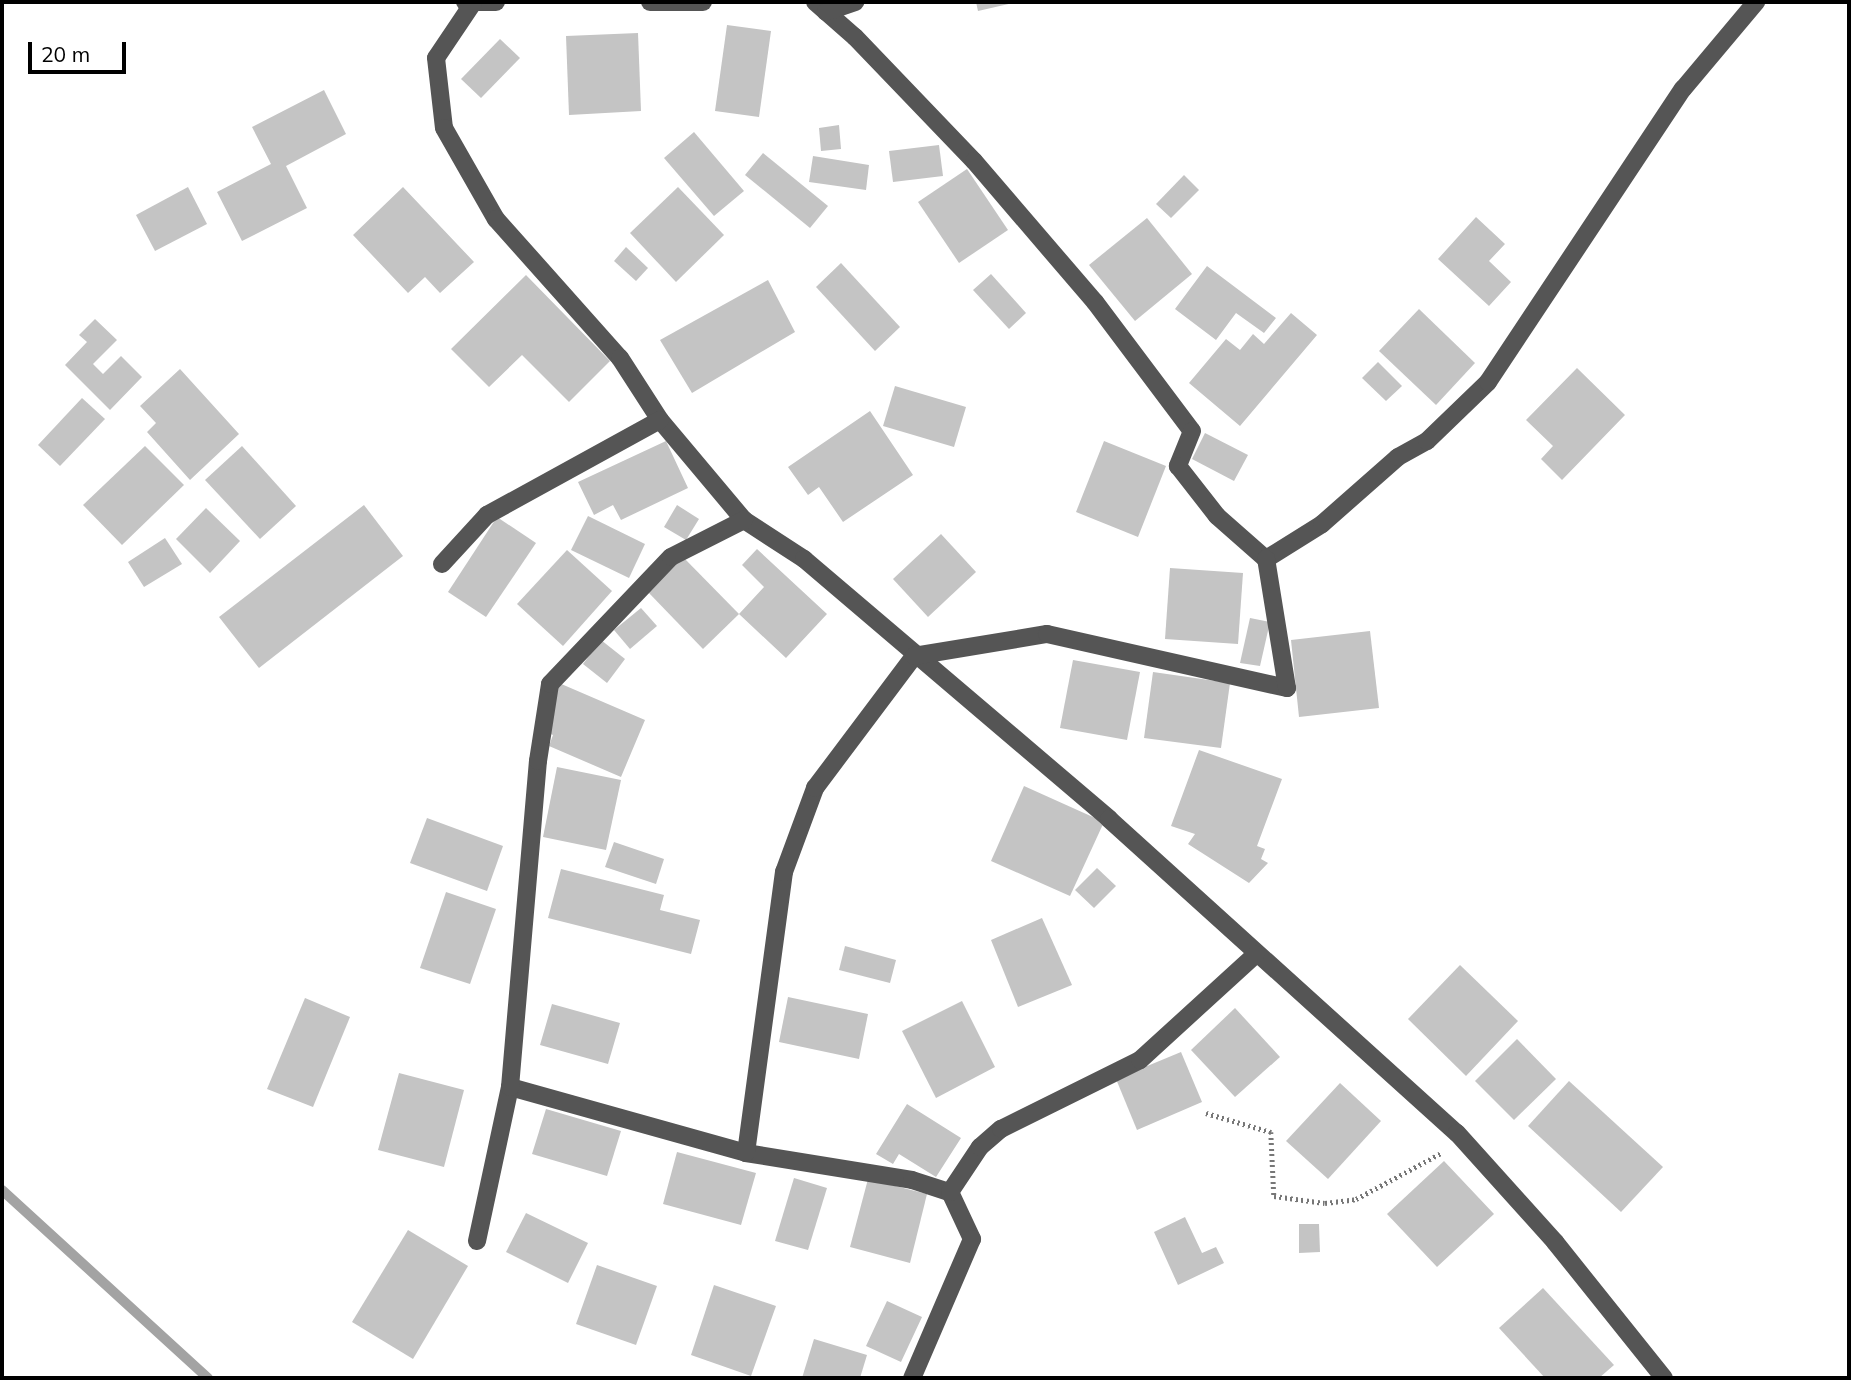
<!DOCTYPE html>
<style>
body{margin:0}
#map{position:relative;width:1851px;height:1380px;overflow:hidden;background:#fff;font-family:Mulish,sans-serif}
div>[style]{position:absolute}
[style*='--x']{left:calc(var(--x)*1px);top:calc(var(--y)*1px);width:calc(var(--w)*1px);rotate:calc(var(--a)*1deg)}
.stream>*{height:10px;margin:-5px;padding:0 5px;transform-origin:5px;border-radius:5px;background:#a3a3a3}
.building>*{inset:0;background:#c4c4c4}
.path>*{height:4.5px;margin-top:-2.25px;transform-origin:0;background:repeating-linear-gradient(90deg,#777 0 2px,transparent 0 5.5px)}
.minor>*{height:18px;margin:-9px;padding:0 9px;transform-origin:9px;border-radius:9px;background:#555}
span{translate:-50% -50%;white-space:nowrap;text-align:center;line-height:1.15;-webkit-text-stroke:5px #fff;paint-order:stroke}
.frame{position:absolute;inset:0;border:4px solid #000;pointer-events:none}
.scale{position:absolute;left:28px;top:42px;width:98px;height:32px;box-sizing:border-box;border:4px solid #000;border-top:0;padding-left:9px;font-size:21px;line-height:24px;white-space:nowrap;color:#000;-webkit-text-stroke:5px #fff;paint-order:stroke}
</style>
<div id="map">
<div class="stream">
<i style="--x:2;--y:1190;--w:279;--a:42.4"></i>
</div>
<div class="building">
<i style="clip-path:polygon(976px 2px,1013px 2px,1013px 3px,978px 11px)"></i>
<i style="clip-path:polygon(727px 25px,771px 31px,759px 117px,715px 111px)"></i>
<i style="clip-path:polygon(638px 33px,641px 111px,569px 115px,566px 36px)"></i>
<i style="clip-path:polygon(500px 39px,520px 58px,481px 98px,461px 79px)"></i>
<i style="clip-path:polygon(324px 90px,346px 134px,286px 166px,307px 208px,242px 241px,217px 192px,271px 164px,252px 127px)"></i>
<i style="clip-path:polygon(839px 125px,841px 149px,821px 151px,819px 128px)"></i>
<i style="clip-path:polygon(694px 132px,744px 191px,714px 216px,664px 158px)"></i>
<i style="clip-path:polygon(939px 145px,943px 176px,893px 182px,889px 151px)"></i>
<i style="clip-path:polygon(763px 153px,828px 206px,810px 228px,745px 175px)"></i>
<i style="clip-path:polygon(813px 156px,869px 165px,866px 190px,809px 182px)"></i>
<i style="clip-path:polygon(967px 169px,1008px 230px,959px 263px,918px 202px)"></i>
<i style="clip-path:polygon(1184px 175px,1199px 190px,1171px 218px,1156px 204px)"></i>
<i style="clip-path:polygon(188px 187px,207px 224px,155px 251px,136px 215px)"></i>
<i style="clip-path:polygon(403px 187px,474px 262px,440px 293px,425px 277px,408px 293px,353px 235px)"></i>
<i style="clip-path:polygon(678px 187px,724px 235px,676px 282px,630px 233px)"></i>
<i style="clip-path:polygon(1476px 217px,1505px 244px,1489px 261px,1511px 282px,1489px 306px,1438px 259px)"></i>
<i style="clip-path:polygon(1147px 218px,1192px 274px,1135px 321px,1089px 265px)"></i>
<i style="clip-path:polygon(626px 247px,648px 268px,636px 281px,614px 261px)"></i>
<i style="clip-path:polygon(841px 263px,900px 327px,875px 351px,816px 287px)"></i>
<i style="clip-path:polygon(1207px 266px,1276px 318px,1264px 333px,1236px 313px,1216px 340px,1175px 309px)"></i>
<i style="clip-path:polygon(991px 274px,1026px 313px,1009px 329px,973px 290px)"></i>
<i style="clip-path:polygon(526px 275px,610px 361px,569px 402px,522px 355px,489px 387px,451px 349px)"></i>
<i style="clip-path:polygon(768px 280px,795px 332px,692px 393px,660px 340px)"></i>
<i style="clip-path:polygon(1419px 309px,1475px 363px,1436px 405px,1379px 351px)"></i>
<i style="clip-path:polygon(1291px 313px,1317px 335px,1240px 426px,1189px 383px,1226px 339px,1240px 350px,1253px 334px,1264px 344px)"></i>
<i style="clip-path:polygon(95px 319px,117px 340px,93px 364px,103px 374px,121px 356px,142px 377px,110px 410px,65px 365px,87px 342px,79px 335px)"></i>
<i style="clip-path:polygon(1378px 362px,1402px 386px,1386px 401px,1362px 378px)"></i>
<i style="clip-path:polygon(1577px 368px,1625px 415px,1562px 480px,1541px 459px,1553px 446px,1526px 420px)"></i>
<i style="clip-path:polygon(180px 369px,239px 434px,190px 480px,147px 432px,156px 423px,140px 406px)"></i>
<i style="clip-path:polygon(895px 386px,966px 407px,954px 447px,883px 426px)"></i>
<i style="clip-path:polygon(82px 398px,105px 419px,60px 466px,38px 445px)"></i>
<i style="clip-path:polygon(870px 411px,913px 475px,843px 522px,819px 487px,808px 495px,788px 467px)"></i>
<i style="clip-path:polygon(1205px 433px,1248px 455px,1234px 481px,1192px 459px)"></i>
<i style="clip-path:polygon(666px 441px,688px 488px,621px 520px,613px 505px,594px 515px,578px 482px)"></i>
<i style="clip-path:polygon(1104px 441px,1166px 466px,1138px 537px,1076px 512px)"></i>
<i style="clip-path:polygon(145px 446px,184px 485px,122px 545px,83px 505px)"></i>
<i style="clip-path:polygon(242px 446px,296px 506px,260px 539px,205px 480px)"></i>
<i style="clip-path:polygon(364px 505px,403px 556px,259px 668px,219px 617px)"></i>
<i style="clip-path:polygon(677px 505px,699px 519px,686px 540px,664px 527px)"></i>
<i style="clip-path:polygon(206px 508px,240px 541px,210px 573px,176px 539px)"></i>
<i style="clip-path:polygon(588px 516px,645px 544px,629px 578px,571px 550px)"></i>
<i style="clip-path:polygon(497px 517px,536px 543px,486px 617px,448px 592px)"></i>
<i style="clip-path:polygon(941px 534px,976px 572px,928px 617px,893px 579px)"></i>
<i style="clip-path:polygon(165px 538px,182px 564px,144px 587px,128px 562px)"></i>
<i style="clip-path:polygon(757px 549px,827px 614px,786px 658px,739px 614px,764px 587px,742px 565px)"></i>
<i style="clip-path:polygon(567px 550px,612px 591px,563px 646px,517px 604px)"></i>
<i style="clip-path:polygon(683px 557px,739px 614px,703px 649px,648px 592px)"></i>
<i style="clip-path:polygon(1170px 568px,1243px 573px,1238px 644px,1165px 639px)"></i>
<i style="clip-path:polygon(641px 608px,657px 626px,630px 649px,614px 630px)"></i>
<i style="clip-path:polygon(1250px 618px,1270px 622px,1260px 666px,1240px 663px)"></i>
<i style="clip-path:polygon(1370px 631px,1379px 708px,1299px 717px,1291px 640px)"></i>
<i style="clip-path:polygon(601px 640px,625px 659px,607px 683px,583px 664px)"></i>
<i style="clip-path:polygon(1073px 660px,1140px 672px,1127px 740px,1060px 728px)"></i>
<i style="clip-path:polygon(1153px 672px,1230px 683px,1221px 748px,1144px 738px)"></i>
<i style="clip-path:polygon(559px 683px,645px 720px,621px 777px,549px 746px,553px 735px,539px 729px)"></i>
<i style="clip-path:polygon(1199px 750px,1282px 779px,1257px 846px,1265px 849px,1261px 859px,1268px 863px,1249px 883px,1188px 844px,1195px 834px,1171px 826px)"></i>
<i style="clip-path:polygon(557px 767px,621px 780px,606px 850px,543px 837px)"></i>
<i style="clip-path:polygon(1024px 786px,1104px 822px,1070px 896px,991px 861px)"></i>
<i style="clip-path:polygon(427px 818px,503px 846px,487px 891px,410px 863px)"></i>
<i style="clip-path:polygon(614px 842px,664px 859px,656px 884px,605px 867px)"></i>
<i style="clip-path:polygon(1097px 868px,1116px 886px,1094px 908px,1075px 890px)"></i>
<i style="clip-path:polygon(561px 869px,664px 895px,660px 910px,700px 920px,691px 954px,548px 918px)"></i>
<i style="clip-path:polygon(446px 892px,496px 909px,470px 984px,420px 968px)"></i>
<i style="clip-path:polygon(1042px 918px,1072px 985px,1018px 1007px,991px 940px)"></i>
<i style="clip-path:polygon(845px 946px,896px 960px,890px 983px,839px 970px)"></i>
<i style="clip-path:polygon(1460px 965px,1518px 1021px,1466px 1076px,1408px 1019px)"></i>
<i style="clip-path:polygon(788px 997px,868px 1014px,859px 1059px,779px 1042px)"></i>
<i style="clip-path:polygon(305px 998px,350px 1017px,313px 1107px,267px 1089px)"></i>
<i style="clip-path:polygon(962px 1001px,995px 1067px,936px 1098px,902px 1031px)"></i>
<i style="clip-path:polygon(552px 1004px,620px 1023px,608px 1064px,540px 1045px)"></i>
<i style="clip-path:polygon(1235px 1008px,1280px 1057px,1235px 1097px,1191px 1050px)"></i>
<i style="clip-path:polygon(1517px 1039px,1556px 1079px,1514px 1120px,1475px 1081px)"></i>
<i style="clip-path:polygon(1181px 1052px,1202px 1102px,1137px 1130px,1116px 1079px)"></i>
<i style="clip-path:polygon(399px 1073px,464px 1090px,444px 1167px,378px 1150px)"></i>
<i style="clip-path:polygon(1569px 1081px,1663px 1167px,1621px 1212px,1528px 1126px)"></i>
<i style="clip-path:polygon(1340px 1083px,1381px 1121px,1328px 1179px,1286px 1141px)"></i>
<i style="clip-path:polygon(907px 1104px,961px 1138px,936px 1177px,899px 1154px,893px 1164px,876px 1154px)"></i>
<i style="clip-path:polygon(546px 1109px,621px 1131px,607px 1176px,532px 1154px)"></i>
<i style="clip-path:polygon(677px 1152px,756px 1173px,741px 1225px,663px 1204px)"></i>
<i style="clip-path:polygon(1444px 1161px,1494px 1214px,1437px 1267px,1387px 1214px)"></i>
<i style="clip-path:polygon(794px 1178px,827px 1188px,808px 1250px,775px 1241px)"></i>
<i style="clip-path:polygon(868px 1179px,927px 1194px,910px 1263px,850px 1247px)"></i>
<i style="clip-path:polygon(526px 1213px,588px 1243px,568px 1283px,506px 1252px)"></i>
<i style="clip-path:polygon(1185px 1217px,1202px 1253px,1216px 1247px,1224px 1263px,1178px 1285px,1154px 1232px)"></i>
<i style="clip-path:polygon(1299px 1224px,1319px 1224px,1320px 1252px,1299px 1253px)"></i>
<i style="clip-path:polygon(408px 1230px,468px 1266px,413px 1359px,352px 1322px)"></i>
<i style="clip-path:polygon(597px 1265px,657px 1286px,636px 1345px,576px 1324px)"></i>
<i style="clip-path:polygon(714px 1285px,776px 1306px,751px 1376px,691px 1355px)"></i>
<i style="clip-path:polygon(1543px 1288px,1614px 1365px,1599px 1378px,1545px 1378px,1499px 1328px)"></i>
<i style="clip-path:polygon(887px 1301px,922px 1317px,901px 1362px,866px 1346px)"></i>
<i style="clip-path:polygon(814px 1339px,867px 1355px,860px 1378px,802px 1378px)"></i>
</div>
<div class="path">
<i style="--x:1206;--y:1113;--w:68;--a:16.3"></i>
<i style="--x:1271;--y:1132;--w:64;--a:87.3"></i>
<i style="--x:1274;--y:1196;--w:51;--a:7.8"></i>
<i style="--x:1325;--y:1203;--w:31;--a:-7"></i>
<i style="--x:1356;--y:1199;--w:97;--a:-28.4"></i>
</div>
<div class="minor">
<i style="--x:465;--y:2;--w:31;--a:0"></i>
<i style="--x:650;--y:2;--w:53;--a:0"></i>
<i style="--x:815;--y:2;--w:53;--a:41.2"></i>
<i style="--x:855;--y:37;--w:172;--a:46.2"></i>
<i style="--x:974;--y:161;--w:186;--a:49.4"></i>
<i style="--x:1095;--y:302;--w:161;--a:53.1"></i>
<i style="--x:1192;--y:431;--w:38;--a:112"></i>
<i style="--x:1178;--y:466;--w:63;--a:52"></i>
<i style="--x:1217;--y:516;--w:65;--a:41.3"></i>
<i style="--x:1266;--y:559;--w:66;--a:-32"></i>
<i style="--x:1322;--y:524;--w:101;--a:-41.4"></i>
<i style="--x:1398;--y:457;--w:33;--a:-29"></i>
<i style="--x:1427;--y:441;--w:85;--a:-44"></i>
<i style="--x:1488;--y:382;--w:352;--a:-56.4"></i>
<i style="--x:1683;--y:89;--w:114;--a:-50"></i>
<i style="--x:473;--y:3;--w:66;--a:123.9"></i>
<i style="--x:436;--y:58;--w:70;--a:83.5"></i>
<i style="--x:444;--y:128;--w:105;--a:60.3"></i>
<i style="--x:496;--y:219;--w:186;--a:48.3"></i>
<i style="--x:620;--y:358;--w:74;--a:57.2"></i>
<i style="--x:660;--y:420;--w:131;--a:50"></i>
<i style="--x:744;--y:520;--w:72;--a:33"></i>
<i style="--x:804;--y:559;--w:401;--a:40.4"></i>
<i style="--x:1109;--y:819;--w:469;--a:42.1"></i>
<i style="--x:1457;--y:1133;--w:147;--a:48"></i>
<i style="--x:1555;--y:1242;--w:174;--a:51.3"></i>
<i style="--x:826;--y:12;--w:31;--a:-19"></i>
<i style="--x:442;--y:564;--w:67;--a:-47.4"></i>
<i style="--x:487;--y:515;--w:197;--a:-28.8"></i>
<i style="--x:510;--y:1087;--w:245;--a:15.6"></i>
<i style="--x:746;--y:1153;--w:168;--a:9.2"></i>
<i style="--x:912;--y:1180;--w:40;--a:18"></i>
<i style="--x:950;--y:1192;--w:52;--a:64.9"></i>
<i style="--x:972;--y:1239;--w:151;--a:113.3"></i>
<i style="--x:746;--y:1153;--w:284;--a:-82.3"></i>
<i style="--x:784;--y:872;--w:90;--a:-69.7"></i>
<i style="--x:815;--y:788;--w:165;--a:-53.1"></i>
<i style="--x:914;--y:656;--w:135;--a:-9.4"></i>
<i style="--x:1047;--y:634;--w:246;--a:12.7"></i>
<i style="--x:1287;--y:688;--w:131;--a:-99.2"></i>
<i style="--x:950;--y:1192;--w:54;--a:-56.3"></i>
<i style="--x:980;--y:1147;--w:28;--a:-41"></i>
<i style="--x:1001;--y:1129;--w:155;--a:-26.4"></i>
<i style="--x:1140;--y:1060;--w:156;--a:-42.4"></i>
<i style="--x:477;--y:1241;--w:157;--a:-77.9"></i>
<i style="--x:510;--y:1087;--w:327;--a:-85.1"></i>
<i style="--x:538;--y:761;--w:78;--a:-81.1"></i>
<i style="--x:550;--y:684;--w:175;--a:-46.4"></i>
<i style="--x:671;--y:557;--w:82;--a:-26.9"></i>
</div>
<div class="frame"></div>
<div class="scale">20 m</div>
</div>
